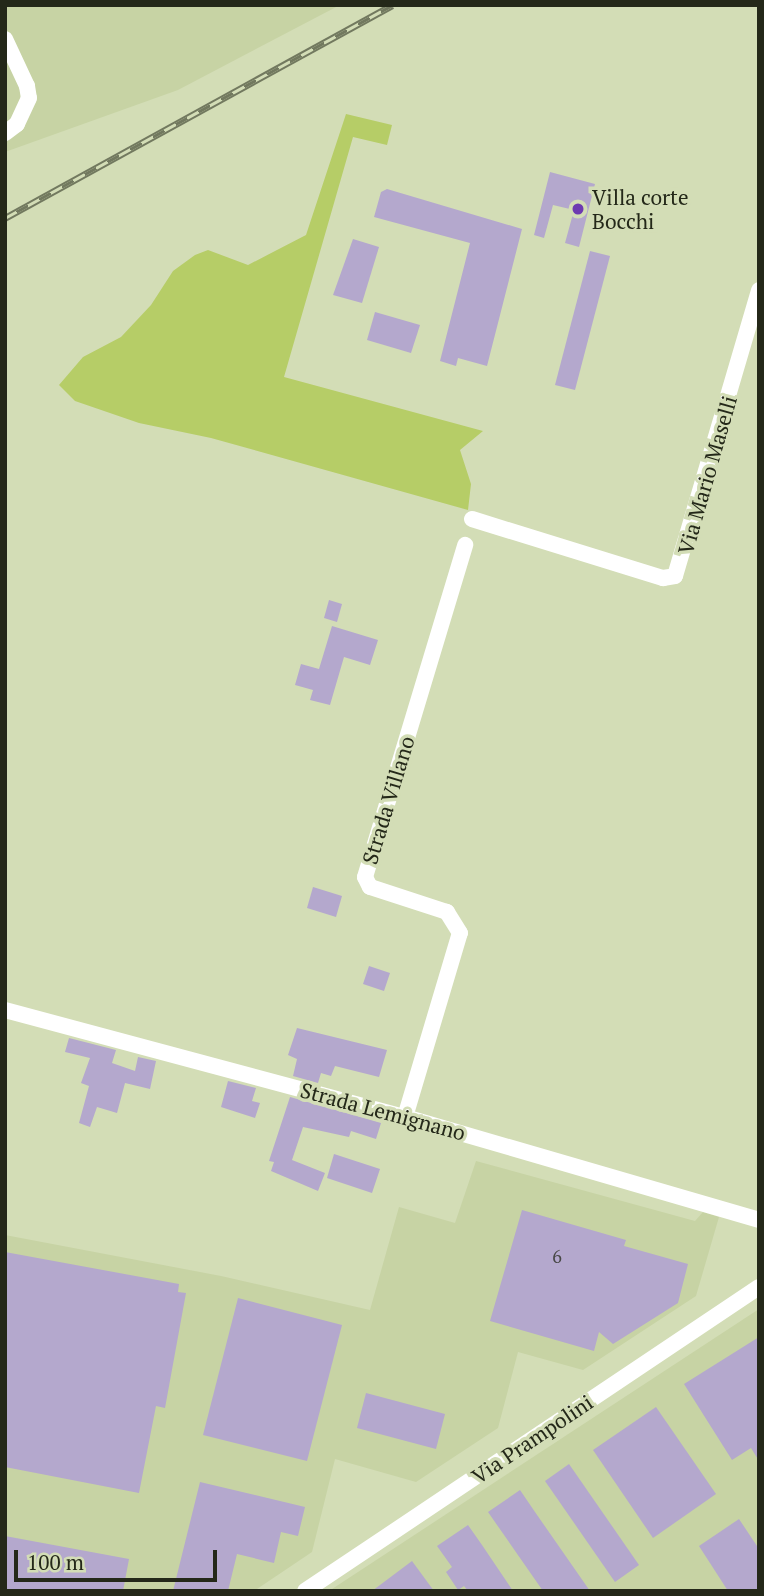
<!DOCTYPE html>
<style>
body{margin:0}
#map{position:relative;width:764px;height:1596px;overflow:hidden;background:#d3ddb6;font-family:"PT Serif",serif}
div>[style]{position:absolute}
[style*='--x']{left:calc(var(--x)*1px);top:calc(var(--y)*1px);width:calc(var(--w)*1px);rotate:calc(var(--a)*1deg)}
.built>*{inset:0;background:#c7d3a4}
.green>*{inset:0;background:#b6cd67}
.building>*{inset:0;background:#b4a8cd}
.minor>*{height:16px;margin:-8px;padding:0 8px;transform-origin:8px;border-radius:8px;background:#fff}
.rail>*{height:7px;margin-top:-3.5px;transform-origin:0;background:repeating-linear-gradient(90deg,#d3ddb6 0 13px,#72795f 0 26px);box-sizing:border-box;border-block:2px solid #72795f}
.dots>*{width:19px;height:19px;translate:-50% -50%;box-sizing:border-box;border:4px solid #d3ddb6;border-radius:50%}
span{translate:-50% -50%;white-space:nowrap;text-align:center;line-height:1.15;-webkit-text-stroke:7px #d3ddb6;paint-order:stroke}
.number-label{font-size:18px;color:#484846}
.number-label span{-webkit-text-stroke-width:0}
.poi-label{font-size:21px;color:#242819}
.left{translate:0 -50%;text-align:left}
.street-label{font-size:21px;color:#242819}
.frame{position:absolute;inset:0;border:7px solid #242819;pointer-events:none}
.scale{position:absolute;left:14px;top:1550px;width:203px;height:32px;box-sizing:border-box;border:4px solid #242819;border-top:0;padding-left:9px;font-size:21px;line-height:24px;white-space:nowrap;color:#242819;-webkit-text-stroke:5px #d3ddb6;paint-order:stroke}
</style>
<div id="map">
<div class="built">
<i style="clip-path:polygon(5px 5px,340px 5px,178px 90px,5px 152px)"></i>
<i style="clip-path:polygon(476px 1161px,695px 1221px,703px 1212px,719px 1217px,696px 1296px,583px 1370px,518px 1352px,498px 1428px,416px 1482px,335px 1459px,312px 1552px,254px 1591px,5px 1591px,5px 1235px,221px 1276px,370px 1310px,399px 1207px,455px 1223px)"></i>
<i style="clip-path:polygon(759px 1309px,759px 1591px,329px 1591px)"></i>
</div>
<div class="green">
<i style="clip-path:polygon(346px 114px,392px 125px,387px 145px,353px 137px,284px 377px,483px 431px,460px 450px,471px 484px,468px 510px,211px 438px,139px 423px,75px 401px,59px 385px,83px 357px,121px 337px,151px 305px,173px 271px,195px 255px,208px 250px,248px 265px,306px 235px)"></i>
</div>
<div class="building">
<i style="clip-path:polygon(550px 172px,595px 184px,579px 247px,565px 243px,574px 210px,553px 205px,544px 238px,534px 235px)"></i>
<i style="clip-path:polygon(387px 189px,522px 229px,487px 366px,458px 358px,456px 366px,440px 361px,470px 243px,374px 217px,381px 192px)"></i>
<i style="clip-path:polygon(353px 239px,379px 247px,362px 303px,333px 295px)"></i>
<i style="clip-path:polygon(590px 251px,610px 256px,575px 390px,555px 385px)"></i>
<i style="clip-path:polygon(375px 312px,420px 325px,411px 353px,367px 340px)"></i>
<i style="clip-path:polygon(329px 600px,342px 604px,337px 622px,324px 618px)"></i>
<i style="clip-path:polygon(332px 626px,378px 640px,370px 665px,344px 657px,330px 705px,310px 700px,313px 690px,295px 685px,301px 664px,319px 669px)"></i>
<i style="clip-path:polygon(313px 887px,342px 896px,336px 917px,307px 908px)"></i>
<i style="clip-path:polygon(369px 966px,390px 973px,384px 991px,363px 984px)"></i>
<i style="clip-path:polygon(297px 1028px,387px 1050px,379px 1077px,335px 1066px,331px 1076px,321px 1073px,318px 1083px,293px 1076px,297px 1059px,288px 1055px)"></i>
<i style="clip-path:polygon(69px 1038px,116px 1050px,112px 1063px,135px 1071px,138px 1057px,156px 1061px,150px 1089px,125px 1083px,117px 1113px,97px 1107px,90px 1127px,79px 1123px,89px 1086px,81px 1083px,90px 1058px,65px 1052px)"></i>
<i style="clip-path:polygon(228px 1081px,256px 1088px,252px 1101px,260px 1103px,255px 1118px,221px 1107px)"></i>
<i style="clip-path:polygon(290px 1097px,381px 1123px,376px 1139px,351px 1131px,349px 1137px,303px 1127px,292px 1160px,325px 1173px,318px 1191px,271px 1171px,274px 1162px,269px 1161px)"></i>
<i style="clip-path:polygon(334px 1154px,380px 1169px,372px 1193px,327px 1178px)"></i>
<i style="clip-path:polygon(522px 1210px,626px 1240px,624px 1246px,688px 1264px,678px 1303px,613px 1344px,599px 1332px,594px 1351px,490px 1321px)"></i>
<i style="clip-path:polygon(5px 1252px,179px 1284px,178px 1292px,186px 1293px,165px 1408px,156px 1406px,139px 1493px,5px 1467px)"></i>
<i style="clip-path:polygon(238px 1298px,342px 1325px,307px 1461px,203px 1435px)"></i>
<i style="clip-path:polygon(759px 1337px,759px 1461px,751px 1448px,732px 1460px,684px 1384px)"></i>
<i style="clip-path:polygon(366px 1393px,445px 1414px,436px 1449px,357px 1428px)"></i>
<i style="clip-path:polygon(656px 1407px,716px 1494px,653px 1538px,593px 1450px)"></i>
<i style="clip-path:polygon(569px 1464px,639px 1565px,615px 1582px,545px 1481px)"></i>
<i style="clip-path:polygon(200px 1482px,305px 1507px,298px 1536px,281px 1532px,274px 1563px,237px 1554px,228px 1591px,173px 1591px)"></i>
<i style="clip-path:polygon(520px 1490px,535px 1512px,590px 1591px,543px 1591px,488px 1512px)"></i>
<i style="clip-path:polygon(739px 1519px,759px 1549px,759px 1591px,728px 1591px,699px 1546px)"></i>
<i style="clip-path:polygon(468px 1525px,482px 1545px,513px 1591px,468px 1591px,464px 1586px,458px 1590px,446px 1572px,452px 1567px,437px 1546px)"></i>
<i style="clip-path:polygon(5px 1536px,129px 1559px,123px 1591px,5px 1591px)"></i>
<i style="clip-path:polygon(412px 1561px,434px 1591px,372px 1591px)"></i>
</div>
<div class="minor">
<i style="--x:5;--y:39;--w:52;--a:64.9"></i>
<i style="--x:27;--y:86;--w:12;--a:81"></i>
<i style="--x:29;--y:98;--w:29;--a:115"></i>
<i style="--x:17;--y:124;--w:15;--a:143"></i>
<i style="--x:472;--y:519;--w:200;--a:17.2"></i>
<i style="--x:663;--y:578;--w:12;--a:-9"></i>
<i style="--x:675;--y:576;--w:298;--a:-73.6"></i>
<i style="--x:5;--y:1010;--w:414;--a:15"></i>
<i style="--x:405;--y:1117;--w:369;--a:16.2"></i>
<i style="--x:405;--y:1117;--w:192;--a:-73.4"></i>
<i style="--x:460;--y:933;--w:25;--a:-122"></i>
<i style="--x:447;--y:912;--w:81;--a:-162"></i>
<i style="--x:370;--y:887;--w:11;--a:-117"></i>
<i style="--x:365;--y:877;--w:347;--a:-73.2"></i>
<i style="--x:305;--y:1591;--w:546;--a:-33.81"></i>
</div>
<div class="rail">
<i style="--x:5;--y:218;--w:442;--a:-28.8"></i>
</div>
<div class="dots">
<i style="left:578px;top:209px;background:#6e3ab1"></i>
</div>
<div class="number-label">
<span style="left:557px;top:1256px">6</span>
</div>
<div class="poi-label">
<span class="left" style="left:592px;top:209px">Villa corte<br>Bocchi</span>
</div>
<div class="street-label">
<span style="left:707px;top:475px;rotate:-74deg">Via Mario Maselli</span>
<span style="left:388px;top:800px;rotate:-73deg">Strada Villano</span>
<span style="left:383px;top:1111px;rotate:15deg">Strada Lemignano</span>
<span style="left:532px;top:1439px;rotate:-34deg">Via Prampolini</span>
</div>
<div class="frame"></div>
<div class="scale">100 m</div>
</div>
